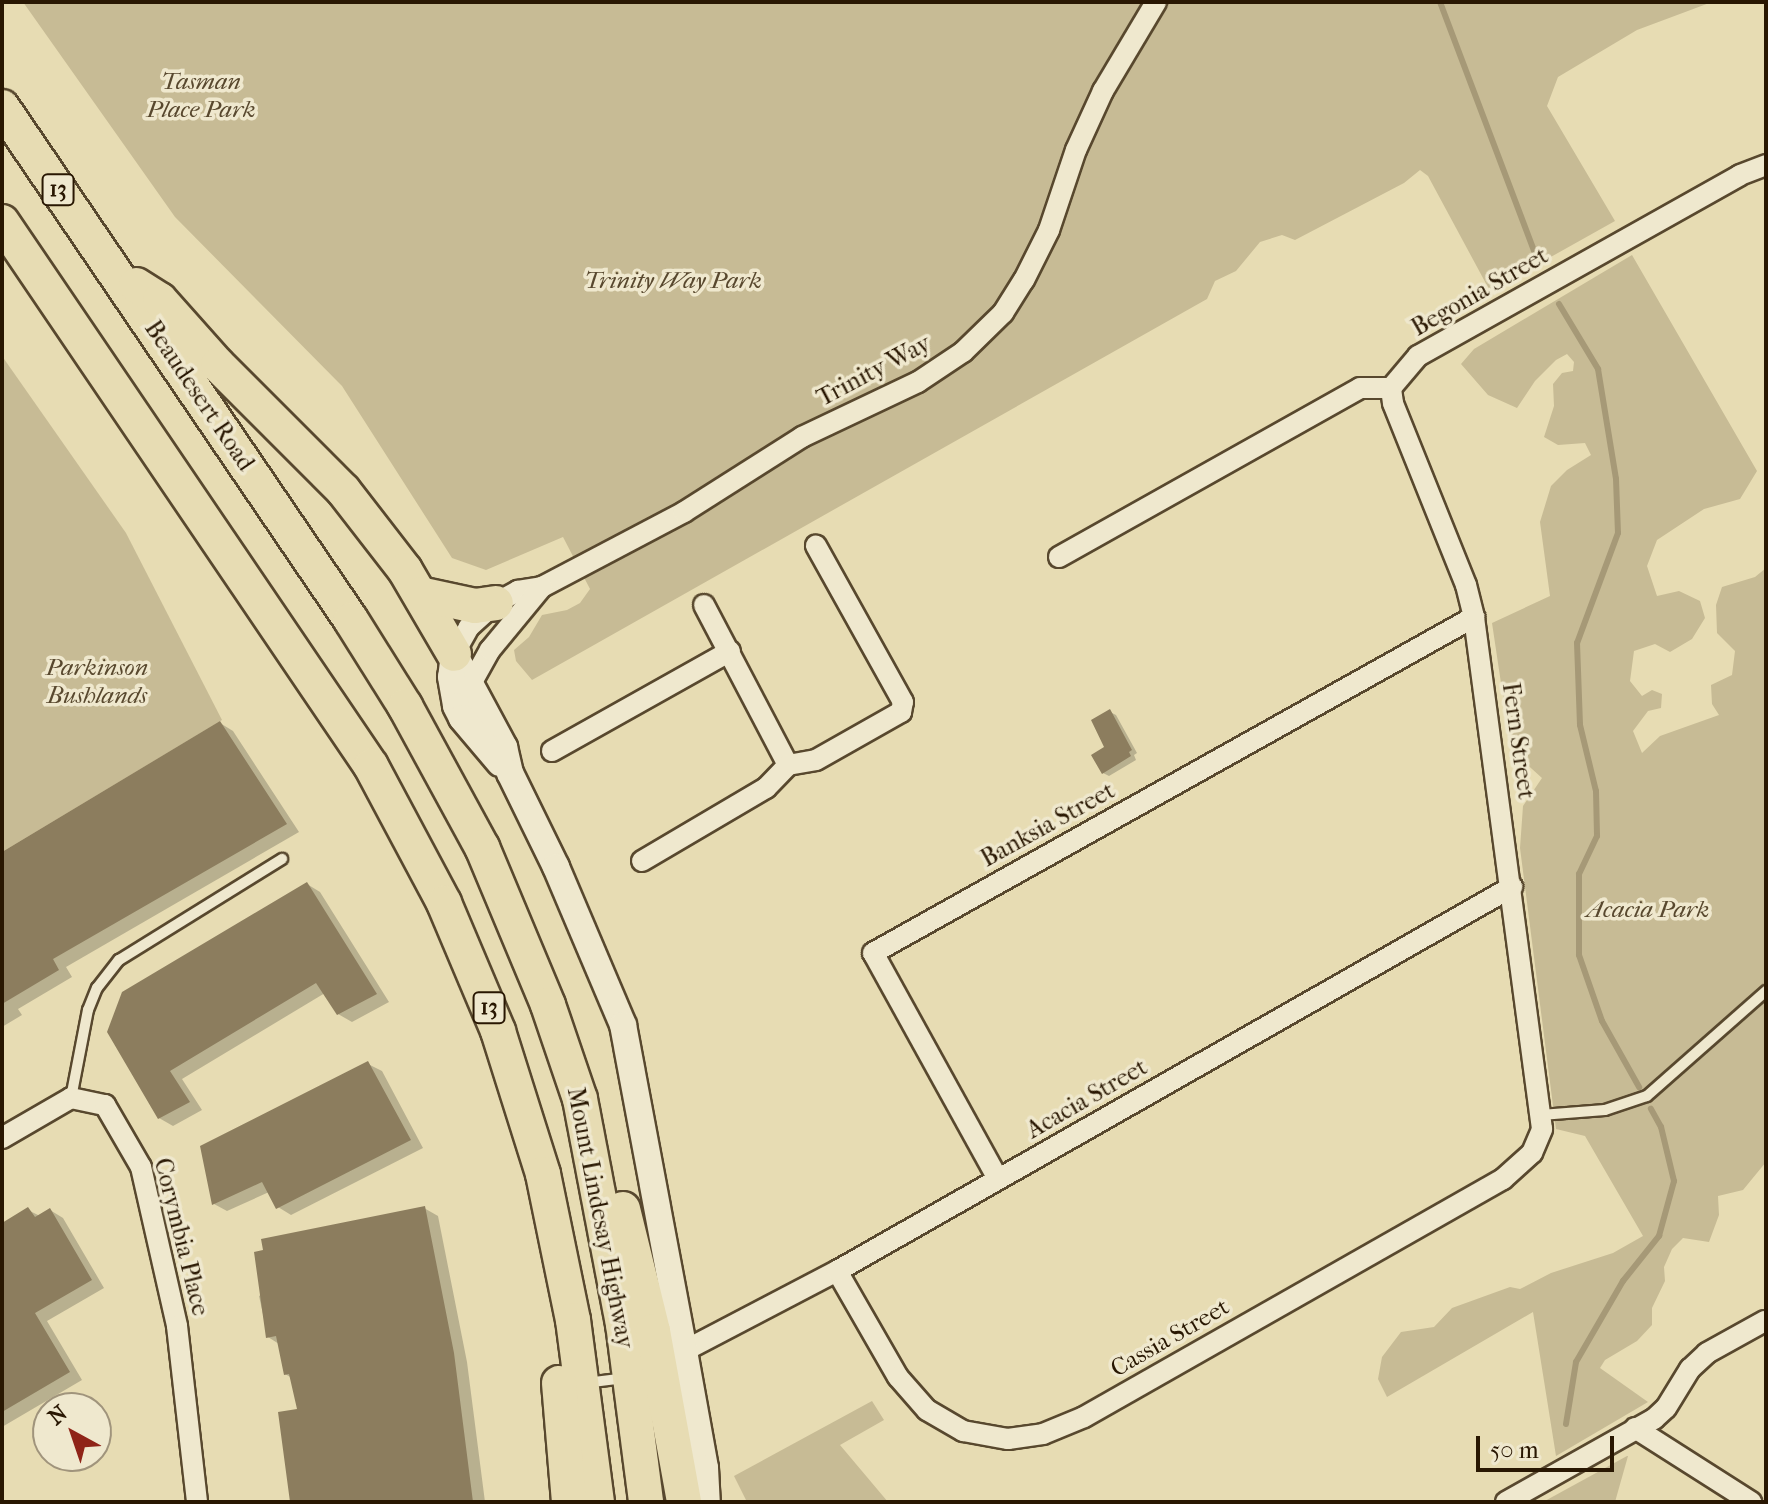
<!DOCTYPE html>
<style>
body{margin:0}
#map{position:relative;width:1768px;height:1504px;overflow:hidden;background:#e7dcb3;font-family:"IM FELL French Canon",serif}
div>[style]{position:absolute}
[style*='--x']{left:calc(var(--x)*1px);top:calc(var(--y)*1px);width:calc(var(--w)*1px);rotate:calc(var(--a)*1deg)}
.green>*{inset:0;background:#c7bb95}
.shadow>*{inset:0;background:#0003}
.stream>*{height:6px;margin:-3px;padding:0 3px;transform-origin:3px;border-radius:3px;background:#a69977}
.building>*{inset:0;background:#8c7d5e}
.roads{filter:drop-shadow(2px 0 #58482e) drop-shadow(-2px 0 #58482e) drop-shadow(0 2px #58482e) drop-shadow(0 -2px #58482e)}
.lane>*{height:10px;margin:-5px;padding:0 5px;transform-origin:5px;border-radius:5px;background:#efe8ce}
.street>*{height:20px;margin:-10px;padding:0 10px;transform-origin:10px;border-radius:10px;background:#efe8ce}
.secondary>*{height:26px;margin:-13px;padding:0 13px;transform-origin:13px;border-radius:13px;background:#efe8ce}
.highway>*{height:34px;margin:-17px;padding:0 17px;transform-origin:17px;border-radius:17px;background:#e7dcb3}
span{translate:-50% -50%;white-space:nowrap;text-align:center;line-height:1.15;-webkit-text-stroke:7px #efe8ce;paint-order:stroke}
.shield-label span{padding:2px 6px;background:#efe8ce;border:2px solid;border-radius:6px;-webkit-text-stroke-width:0}
.shield-label{font-size:22px;color:#291702;font-weight:700}
.park-label{font-size:24px;color:#58482e;font-style:italic}
.street-label{font-size:24px;color:#291702}
.frame{position:absolute;inset:0;border:4px solid #291702;pointer-events:none}
.north{position:absolute;left:32px;top:1392px;width:80px;height:80px;box-sizing:border-box;background:#efe8ce;border:2px solid #a0947c;border-radius:50%;rotate:320deg;font-size:22px;font-weight:700;line-height:32px;text-align:center;color:#291702}
.north::after{content:'';display:block;margin:auto;width:28px;height:36px;background:#8f2418;clip-path:polygon(50% 0,100% 100%,50% 72%,0 100%)}
.scale{position:absolute;left:1476px;top:1436px;width:138px;height:36px;box-sizing:border-box;border:4px solid #291702;border-top:0;padding-left:10px;font-size:24px;line-height:28px;white-space:nowrap;color:#291702;-webkit-text-stroke:6px #efe8ce;paint-order:stroke}
</style>
<div id="map">
<div class="green">
<i style="clip-path:polygon(23px 2px,1712px 2px,1637px 30px,1558px 77px,1547px 106px,1615px 221px,1490px 291px,1428px 176px,1420px 170px,1404px 183px,1295px 240px,1282px 235px,1260px 242px,1236px 271px,1215px 281px,1207px 299px,532px 680px,516px 661px,514px 650px,529px 637px,542px 615px,567px 610px,580px 603px,590px 589px,563px 537px,486px 570px,452px 558px,342px 386px,175px 217px)"></i>
<i style="clip-path:polygon(1632px 255px,1757px 471px,1740px 499px,1704px 509px,1657px 540px,1647px 566px,1657px 596px,1679px 591px,1700px 601px,1705px 618px,1692px 639px,1670px 652px,1655px 644px,1634px 651px,1630px 681px,1642px 696px,1652px 690px,1662px 694px,1661px 708px,1648px 711px,1633px 731px,1642px 753px,1660px 736px,1719px 715px,1712px 704px,1711px 685px,1732px 675px,1735px 651px,1717px 633px,1716px 605px,1722px 587px,1755px 577px,1766px 568px,1766px 1162px,1743px 1190px,1718px 1196px,1719px 1215px,1709px 1242px,1683px 1238px,1672px 1249px,1664px 1267px,1665px 1281px,1652px 1308px,1652px 1325px,1637px 1341px,1605px 1360px,1600px 1368px,1648px 1402px,1556px 1456px,1533px 1312px,1387px 1397px,1378px 1379px,1382px 1357px,1401px 1332px,1434px 1327px,1452px 1308px,1510px 1287px,1520px 1289px,1551px 1273px,1613px 1253px,1643px 1236px,1585px 1136px,1556px 1129px,1520px 848px,1523px 806px,1542px 778px,1511px 750px,1492px 623px,1550px 596px,1540px 522px,1551px 486px,1567px 470px,1591px 455px,1585px 443px,1558px 445px,1544px 437px,1554px 406px,1553px 384px,1562px 373px,1573px 371px,1574px 362px,1567px 354px,1556px 360px,1535px 381px,1517px 408px,1488px 395px,1461px 364px,1474px 349px)"></i>
<i style="clip-path:polygon(2px 356px,126px 533px,222px 720px,2px 852px)"></i>
<i style="clip-path:polygon(872px 1401px,884px 1420px,840px 1445px,888px 1502px,747px 1502px,734px 1476px)"></i>
<i style="clip-path:polygon(1628px 1456px,1615px 1502px,1543px 1502px,1627px 1456px)"></i>
</div>
<div class="shadow">
<i style="clip-path:polygon(1110px 712px,1116px 715px,1137px 753px,1134px 755px,1136px 760px,1109px 776px,1103px 773px)"></i>
<i style="clip-path:polygon(220px 723px,233px 731px,299px 832px,66px 967px,72px 977px,18px 1009px,22px 1015px,2px 1027px,2px 853px)"></i>
<i style="clip-path:polygon(307px 884px,320px 892px,389px 1002px,352px 1022px,338px 1014px,325px 993px,182px 1079px,202px 1110px,173px 1126px,159px 1118px,109px 1031px)"></i>
<i style="clip-path:polygon(368px 1064px,382px 1071px,423px 1148px,291px 1215px,278px 1207px,269px 1192px,227px 1211px,214px 1204px)"></i>
<i style="clip-path:polygon(424px 1208px,438px 1216px,467px 1362px,485px 1502px,292px 1502px,299px 1411px,292px 1378px,285px 1374px,279px 1344px,268px 1337px,259px 1296px)"></i>
<i style="clip-path:polygon(28px 1210px,40px 1216px,50px 1210px,63px 1218px,104px 1288px,47px 1321px,82px 1380px,2px 1427px,2px 1225px)"></i>
</div>
<div class="stream">
<i style="--x:1440;--y:2;--w:278;--a:69.3"></i>
<i style="--x:1559;--y:304;--w:76;--a:59"></i>
<i style="--x:1598;--y:369;--w:111;--a:80.7"></i>
<i style="--x:1616;--y:479;--w:54;--a:87.9"></i>
<i style="--x:1618;--y:533;--w:117;--a:110.4"></i>
<i style="--x:1577;--y:643;--w:82;--a:87.9"></i>
<i style="--x:1580;--y:725;--w:68;--a:76.4"></i>
<i style="--x:1596;--y:791;--w:45;--a:88.7"></i>
<i style="--x:1597;--y:836;--w:42;--a:115.3"></i>
<i style="--x:1579;--y:874;--w:81;--a:90"></i>
<i style="--x:1579;--y:955;--w:70;--a:70.8"></i>
<i style="--x:1602;--y:1021;--w:76;--a:60.7"></i>
<i style="--x:1566;--y:1424;--w:63;--a:-80.8"></i>
<i style="--x:1576;--y:1362;--w:94;--a:-59.9"></i>
<i style="--x:1623;--y:1281;--w:58;--a:-51.3"></i>
<i style="--x:1659;--y:1236;--w:57;--a:-74.7"></i>
<i style="--x:1674;--y:1181;--w:56;--a:-103.5"></i>
<i style="--x:1661;--y:1127;--w:21;--a:-119"></i>
</div>
<div class="building">
<i style="clip-path:polygon(1110px 709px,1132px 750px,1129px 752px,1131px 756px,1102px 774px,1091px 755px,1104px 747px,1091px 720px)"></i>
<i style="clip-path:polygon(220px 721px,287px 824px,53px 959px,59px 970px,2px 1004px,2px 852px)"></i>
<i style="clip-path:polygon(307px 882px,377px 994px,337px 1015px,316px 983px,170px 1071px,190px 1102px,158px 1119px,107px 1032px,122px 992px)"></i>
<i style="clip-path:polygon(368px 1061px,411px 1140px,276px 1209px,262px 1182px,212px 1205px,200px 1146px)"></i>
<i style="clip-path:polygon(425px 1206px,454px 1353px,473px 1502px,290px 1502px,278px 1412px,297px 1409px,289px 1374px,284px 1375px,276px 1336px,266px 1338px,254px 1252px,263px 1250px,261px 1239px)"></i>
<i style="clip-path:polygon(28px 1207px,35px 1217px,50px 1208px,92px 1280px,35px 1313px,70px 1372px,2px 1412px,2px 1223px)"></i>
</div>
<div class="roads">
<div class="lane">
<i style="--x:71;--y:1098;--w:90;--a:-79.1"></i>
<i style="--x:88;--y:1010;--w:24;--a:-68"></i>
<i style="--x:97;--y:988;--w:36;--a:-52"></i>
<i style="--x:119;--y:960;--w:192;--a:-31.8"></i>
<i style="--x:1541;--y:1115;--w:64;--a:-4.5"></i>
<i style="--x:1605;--y:1110;--w:44;--a:-18.4"></i>
<i style="--x:1647;--y:1096;--w:159;--a:-41.4"></i>
<i style="--x:585;--y:1383;--w:39;--a:-7"></i>
</div>
<div class="street">
<i style="--x:1059;--y:557;--w:345;--a:-29.3"></i>
<i style="--x:1360;--y:388;--w:31;--a:0"></i>
<i style="--x:1391;--y:388;--w:42;--a:-49.8"></i>
<i style="--x:1418;--y:356;--w:369;--a:-29.3"></i>
<i style="--x:1740;--y:175;--w:28;--a:-21"></i>
<i style="--x:704;--y:605;--w:181;--a:62.3"></i>
<i style="--x:454;--y:654;--w:31;--a:-61"></i>
<i style="--x:469;--y:627;--w:36;--a:-42"></i>
<i style="--x:496;--y:603;--w:25;--a:-29"></i>
<i style="--x:518;--y:591;--w:24;--a:-9"></i>
<i style="--x:542;--y:587;--w:161;--a:-27.8"></i>
<i style="--x:684;--y:512;--w:140;--a:-32.4"></i>
<i style="--x:802;--y:437;--w:128;--a:-25.4"></i>
<i style="--x:918;--y:382;--w:54;--a:-33.7"></i>
<i style="--x:963;--y:352;--w:56;--a:-44.3"></i>
<i style="--x:1003;--y:313;--w:39;--a:-58"></i>
<i style="--x:1024;--y:280;--w:56;--a:-63.4"></i>
<i style="--x:1049;--y:230;--w:84;--a:-71.4"></i>
<i style="--x:1076;--y:150;--w:65;--a:-65.4"></i>
<i style="--x:1103;--y:91;--w:104;--a:-59.2"></i>
<i style="--x:471;--y:684;--w:39;--a:-61"></i>
<i style="--x:490;--y:650;--w:82;--a:-50.5"></i>
<i style="--x:552;--y:751;--w:204;--a:-29.3"></i>
<i style="--x:642;--y:861;--w:144;--a:-30.5"></i>
<i style="--x:766;--y:788;--w:32;--a:-46"></i>
<i style="--x:788;--y:765;--w:28;--a:-10"></i>
<i style="--x:816;--y:760;--w:98;--a:-29.5"></i>
<i style="--x:901;--y:712;--w:10;--a:-79"></i>
<i style="--x:903;--y:702;--w:179;--a:-119.1"></i>
<i style="--x:2;--y:1138;--w:80;--a:-30.1"></i>
<i style="--x:71;--y:1098;--w:35;--a:12"></i>
<i style="--x:105;--y:1105;--w:72;--a:59.9"></i>
<i style="--x:141;--y:1167;--w:163;--a:77.2"></i>
<i style="--x:177;--y:1326;--w:177;--a:83.5"></i>
<i style="--x:998;--y:1179;--w:258;--a:-118.9"></i>
<i style="--x:873;--y:953;--w:689;--a:-29.21"></i>
<i style="--x:837;--y:1271;--w:122;--a:60.1"></i>
<i style="--x:898;--y:1377;--w:44;--a:48.7"></i>
<i style="--x:927;--y:1410;--w:42;--a:30.3"></i>
<i style="--x:963;--y:1431;--w:46;--a:10.1"></i>
<i style="--x:1008;--y:1439;--w:35;--a:-8"></i>
<i style="--x:1043;--y:1434;--w:44;--a:-22.5"></i>
<i style="--x:1084;--y:1417;--w:482;--a:-29.6"></i>
<i style="--x:1503;--y:1179;--w:39;--a:-42"></i>
<i style="--x:1532;--y:1153;--w:26;--a:-67"></i>
<i style="--x:1542;--y:1129;--w:516;--a:-97.57"></i>
<i style="--x:1474;--y:617;--w:33;--a:-104"></i>
<i style="--x:1466;--y:585;--w:196;--a:-111.9"></i>
<i style="--x:1393;--y:403;--w:15;--a:-98"></i>
<i style="--x:684;--y:1351;--w:173;--a:-27.6"></i>
<i style="--x:837;--y:1271;--w:777;--a:-29.64"></i>
<i style="--x:1635;--y:1428;--w:138;--a:32.5"></i>
<i style="--x:1506;--y:1502;--w:170;--a:-29.3"></i>
<i style="--x:1654;--y:1419;--w:16;--a:-43"></i>
<i style="--x:1666;--y:1408;--w:46;--a:-58.4"></i>
<i style="--x:1690;--y:1369;--w:23;--a:-43"></i>
<i style="--x:1707;--y:1353;--w:66;--a:-28.9"></i>
</div>
<div class="secondary">
<i style="--x:454;--y:654;--w:106;--a:61.7"></i>
<i style="--x:504;--y:747;--w:27;--a:77"></i>
<i style="--x:510;--y:773;--w:105;--a:63.9"></i>
<i style="--x:556;--y:867;--w:172;--a:67"></i>
<i style="--x:623;--y:1025;--w:332;--a:79.4"></i>
<i style="--x:684;--y:1351;--w:119;--a:79.8"></i>
<i style="--x:705;--y:1468;--w:34;--a:87"></i>
<i style="--x:454;--y:654;--w:23;--a:97"></i>
<i style="--x:451;--y:677;--w:29;--a:80"></i>
<i style="--x:456;--y:706;--w:13;--a:63"></i>
<i style="--x:462;--y:718;--w:59;--a:49.8"></i>
</div>
<div class="highway">
<i style="--x:2;--y:107;--w:620;--a:55.77"></i>
<i style="--x:351;--y:620;--w:102;--a:57.9"></i>
<i style="--x:405;--y:706;--w:161;--a:61.4"></i>
<i style="--x:482;--y:847;--w:171;--a:67.3"></i>
<i style="--x:548;--y:1005;--w:99;--a:71.2"></i>
<i style="--x:580;--y:1099;--w:229;--a:79.2"></i>
<i style="--x:623;--y:1324;--w:179;--a:82.6"></i>
<i style="--x:2;--y:222;--w:657;--a:55.85"></i>
<i style="--x:371;--y:766;--w:155;--a:61.9"></i>
<i style="--x:444;--y:903;--w:139;--a:67.1"></i>
<i style="--x:498;--y:1031;--w:150;--a:72.5"></i>
<i style="--x:543;--y:1174;--w:149;--a:78.4"></i>
<i style="--x:573;--y:1320;--w:184;--a:82.5"></i>
<i style="--x:136;--y:285;--w:28;--a:32"></i>
<i style="--x:160;--y:300;--w:87;--a:48.3"></i>
<i style="--x:218;--y:365;--w:177;--a:45"></i>
<i style="--x:343;--y:490;--w:101;--a:52.2"></i>
<i style="--x:405;--y:570;--w:97;--a:59.7"></i>
<i style="--x:420;--y:594;--w:56;--a:12.3"></i>
<i style="--x:475;--y:606;--w:21;--a:-8"></i>
<i style="--x:623;--y:1209;--w:126;--a:76.2"></i>
<i style="--x:653;--y:1331;--w:174;--a:79.7"></i>
<i style="--x:559;--y:1383;--w:119;--a:85.2"></i>
</div>
</div>
<div class="shield-label">
<span style="left:58px;top:190px">13</span>
<span style="left:489px;top:1008px">13</span>
</div>
<div class="park-label">
<span style="left:201px;top:96px">Tasman<br>Place Park</span>
<span style="left:673px;top:281px">Trinity Way Park</span>
<span style="left:97px;top:682px">Parkinson<br>Bushlands</span>
<span style="left:1648px;top:910px">Acacia Park</span>
</div>
<div class="street-label">
<span style="left:1480px;top:292px;rotate:-30deg">Begonia Street</span>
<span style="left:874px;top:371px;rotate:-28deg">Trinity Way</span>
<span style="left:199px;top:396px;rotate:56deg">Beaudesert Road</span>
<span style="left:1518px;top:741px;rotate:82deg">Fern Street</span>
<span style="left:1048px;top:825px;rotate:-29deg">Banksia Street</span>
<span style="left:1087px;top:1099px;rotate:-30deg">Acacia Street</span>
<span style="left:600px;top:1218px;rotate:79deg">Mount Lindesay Highway</span>
<span style="left:181px;top:1237px;rotate:76deg">Corymbia Place</span>
<span style="left:1170px;top:1338px;rotate:-30deg">Cassia Street</span>
</div>
<div class="frame"></div>
<div class="north">N</div>
<div class="scale">50 m</div>
</div>
